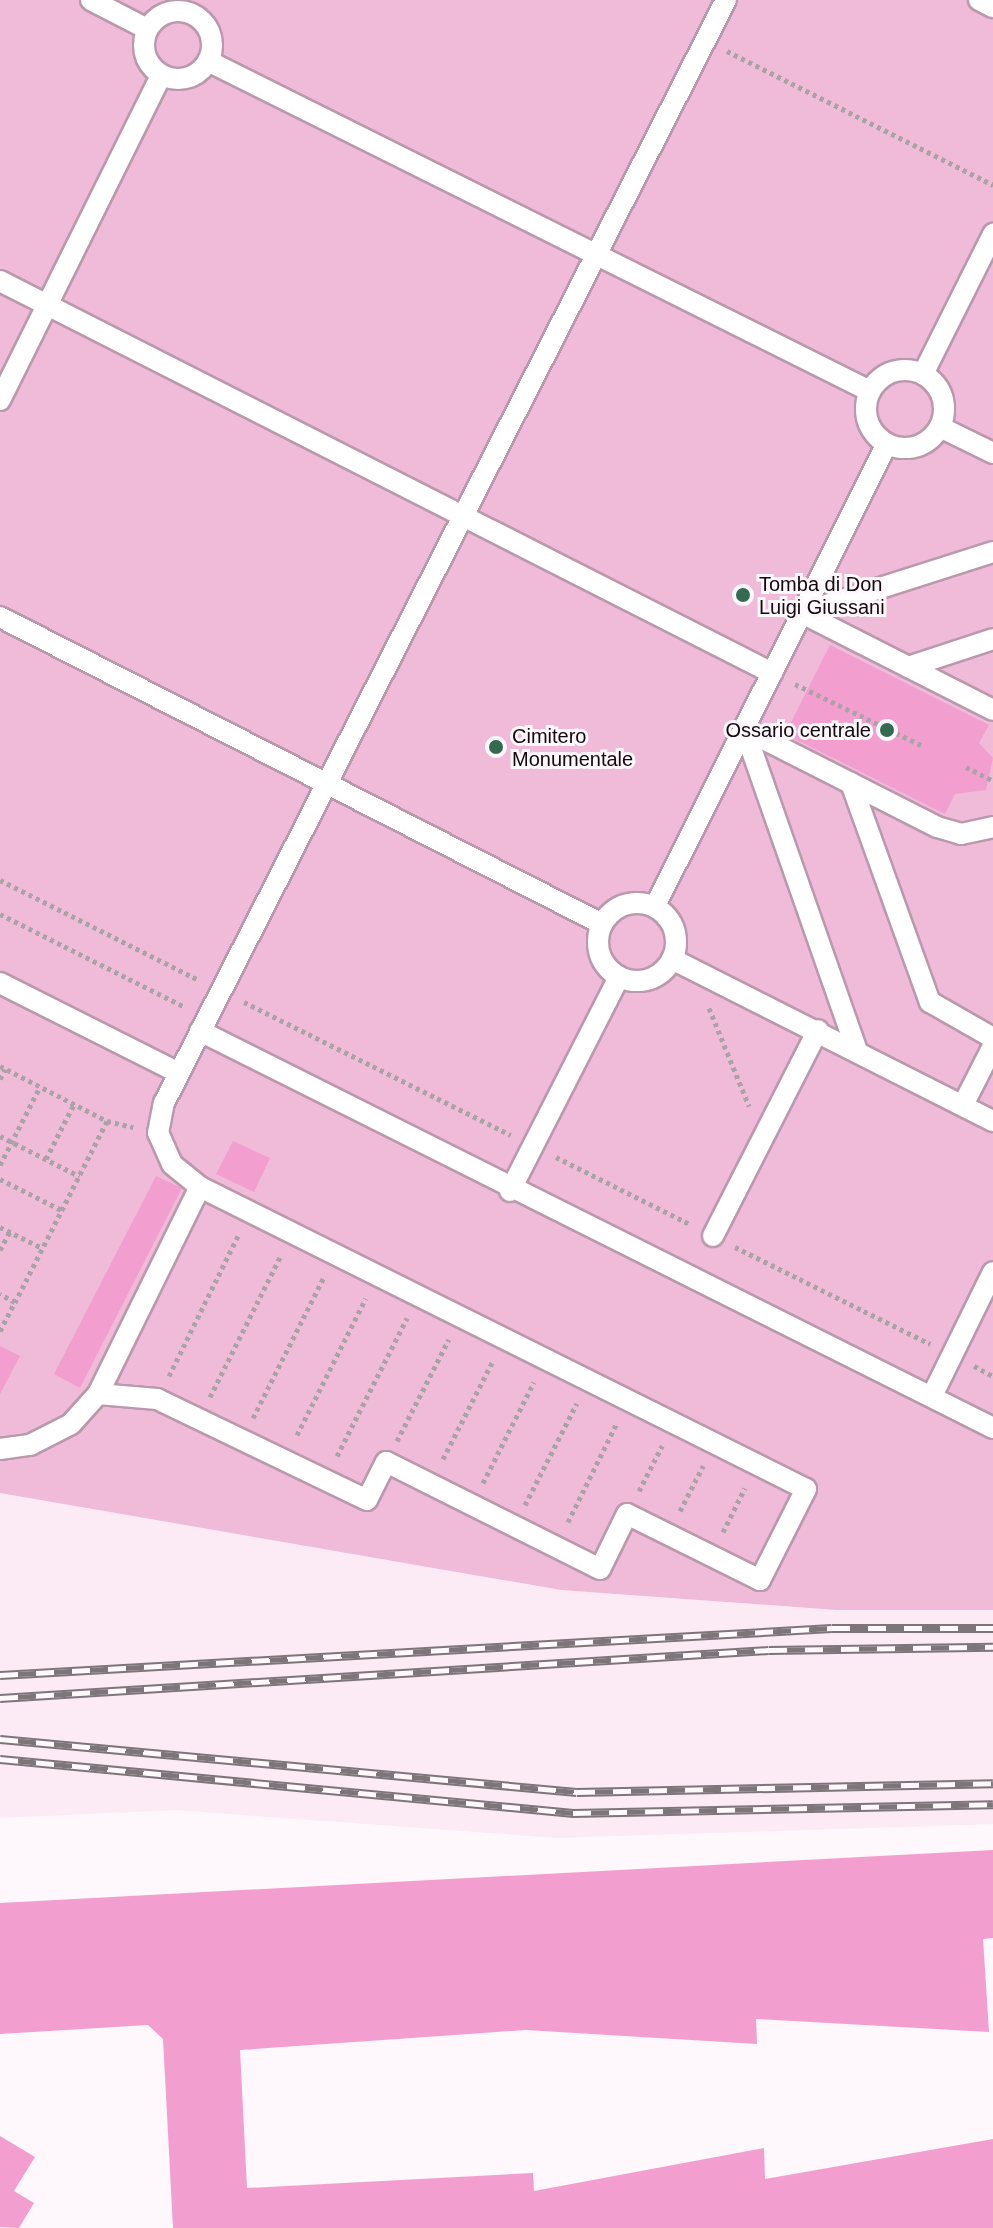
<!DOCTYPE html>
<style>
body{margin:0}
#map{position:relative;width:993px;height:2228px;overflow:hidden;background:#fef7fb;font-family:Arial,sans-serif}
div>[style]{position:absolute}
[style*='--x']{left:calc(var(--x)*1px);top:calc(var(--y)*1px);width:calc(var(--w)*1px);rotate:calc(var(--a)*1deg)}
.built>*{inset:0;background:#fceaf4}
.green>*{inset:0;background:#f0bbd9}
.building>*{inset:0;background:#f29fd0}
.path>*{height:5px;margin-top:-2.5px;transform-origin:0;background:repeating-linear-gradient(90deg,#aba2a7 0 4px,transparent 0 8px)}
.roads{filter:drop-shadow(2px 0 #ba99ac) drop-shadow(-2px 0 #ba99ac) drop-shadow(0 2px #ba99ac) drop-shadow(0 -2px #ba99ac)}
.lane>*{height:20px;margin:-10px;padding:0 10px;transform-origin:10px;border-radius:10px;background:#fff}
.lane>.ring{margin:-10px;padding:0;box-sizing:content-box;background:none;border:20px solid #fff;border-radius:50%}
.rail>*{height:9px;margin-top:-4.5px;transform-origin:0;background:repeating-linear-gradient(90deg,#fef7fb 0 18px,#7e757b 0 36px);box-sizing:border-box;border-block:2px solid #7e757b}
.dots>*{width:22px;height:22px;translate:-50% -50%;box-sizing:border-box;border:4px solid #fef7fb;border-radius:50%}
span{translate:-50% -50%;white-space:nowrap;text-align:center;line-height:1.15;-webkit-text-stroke:6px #fef7fb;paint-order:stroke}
.poi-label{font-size:20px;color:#13080f}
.left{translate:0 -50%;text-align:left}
.right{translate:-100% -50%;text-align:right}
</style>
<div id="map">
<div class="built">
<i style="clip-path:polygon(0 1493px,561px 1590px,836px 1610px,993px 1610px,993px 1824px,556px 1838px,175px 1810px,0 1818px)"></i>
</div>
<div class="green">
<i style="clip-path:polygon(0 0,993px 0,993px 1610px,836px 1610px,561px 1590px,0 1493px)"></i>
</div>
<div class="building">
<i style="clip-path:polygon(830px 645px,989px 725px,979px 743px,993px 758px,986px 790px,955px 794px,945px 814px,785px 734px)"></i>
<i style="clip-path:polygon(233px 1141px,270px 1158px,254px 1192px,216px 1174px)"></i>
<i style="clip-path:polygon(156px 1176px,182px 1188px,80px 1388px,54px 1374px)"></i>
<i style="clip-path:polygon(0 1346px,20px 1356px,0 1394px)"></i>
<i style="clip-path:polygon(993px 1850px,993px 1938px,983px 1939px,989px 2032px,756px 2019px,757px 2044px,526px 2030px,240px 2050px,247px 2188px,533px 2173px,534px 2191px,764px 2148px,765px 2179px,993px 2139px,993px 2228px,173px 2228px,163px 2039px,148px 2025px,0 2034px,0 1903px)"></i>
<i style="clip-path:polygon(0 2136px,35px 2157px,14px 2191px,34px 2203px,19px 2228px,0 2227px)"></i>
</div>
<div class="path">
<i style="--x:727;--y:51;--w:298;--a:26.7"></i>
<i style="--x:795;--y:684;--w:140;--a:25.8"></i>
<i style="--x:966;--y:767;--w:30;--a:27"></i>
<i style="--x:0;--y:880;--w:223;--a:26.7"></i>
<i style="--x:0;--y:914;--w:207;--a:26.7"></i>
<i style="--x:244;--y:1002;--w:298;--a:26.5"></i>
<i style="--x:709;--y:1008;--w:106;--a:67.8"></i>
<i style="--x:0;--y:1066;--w:120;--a:27.2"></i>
<i style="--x:107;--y:1121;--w:203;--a:116.9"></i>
<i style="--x:15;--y:1302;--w:17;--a:-152"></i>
<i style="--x:0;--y:1079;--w:11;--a:-63"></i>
<i style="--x:107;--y:1121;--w:27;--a:13"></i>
<i style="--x:0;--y:1136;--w:89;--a:26.9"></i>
<i style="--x:556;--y:1157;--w:150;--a:26.6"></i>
<i style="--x:46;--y:1159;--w:62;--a:-63"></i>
<i style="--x:0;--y:1165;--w:88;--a:-62.9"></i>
<i style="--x:0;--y:1179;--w:69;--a:26.6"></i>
<i style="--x:0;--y:1227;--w:47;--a:26.6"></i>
<i style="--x:735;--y:1247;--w:218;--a:26.4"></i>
<i style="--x:0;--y:1250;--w:21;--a:-62"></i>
<i style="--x:0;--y:1331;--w:33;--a:-63"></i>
<i style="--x:974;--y:1366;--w:21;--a:28"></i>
<i style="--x:169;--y:1376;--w:158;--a:-63.8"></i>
<i style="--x:210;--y:1397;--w:159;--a:-63.4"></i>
<i style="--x:253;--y:1418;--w:158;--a:-63.3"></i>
<i style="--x:297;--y:1435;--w:153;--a:-63.3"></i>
<i style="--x:397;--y:1441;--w:114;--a:-63"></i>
<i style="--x:337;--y:1456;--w:155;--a:-63.1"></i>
<i style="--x:443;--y:1459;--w:110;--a:-63"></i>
<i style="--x:483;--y:1483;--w:113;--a:-63.2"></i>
<i style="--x:639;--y:1491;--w:51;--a:-62.9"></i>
<i style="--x:525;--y:1505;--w:114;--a:-63"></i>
<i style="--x:680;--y:1511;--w:51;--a:-62.9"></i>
<i style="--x:568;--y:1522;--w:110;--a:-63.7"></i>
<i style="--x:723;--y:1532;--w:49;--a:-63.4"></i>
</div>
<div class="roads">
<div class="lane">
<i style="--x:91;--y:0;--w:63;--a:27.4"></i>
<i style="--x:979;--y:0;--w:16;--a:27"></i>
<i class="ring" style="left:144px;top:11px;width:48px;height:48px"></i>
<i style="--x:208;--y:61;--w:740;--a:26.5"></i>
<i style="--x:0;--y:281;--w:866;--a:26.92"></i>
<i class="ring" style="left:866px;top:370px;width:58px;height:58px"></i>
<i style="--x:923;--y:374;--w:157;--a:-63.4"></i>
<i style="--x:0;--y:400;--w:363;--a:-63.6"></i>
<i style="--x:940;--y:427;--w:59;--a:26.1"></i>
<i style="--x:993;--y:552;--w:201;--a:162.3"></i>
<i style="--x:802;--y:613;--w:214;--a:26.9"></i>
<i style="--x:0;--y:617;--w:676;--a:27.02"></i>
<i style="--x:908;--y:667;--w:89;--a:-18.2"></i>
<i style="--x:851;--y:783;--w:233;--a:70.2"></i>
<i style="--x:930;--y:1002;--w:73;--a:29.7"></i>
<i class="ring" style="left:598px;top:903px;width:58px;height:58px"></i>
<i style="--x:655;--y:906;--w:517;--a:-63.34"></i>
<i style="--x:672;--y:959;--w:360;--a:26.8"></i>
<i style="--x:0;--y:983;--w:200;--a:26.7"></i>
<i style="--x:200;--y:1031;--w:887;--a:26.59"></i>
<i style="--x:856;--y:1048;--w:338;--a:-109.3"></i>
<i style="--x:744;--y:729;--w:216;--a:26.9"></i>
<i style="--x:937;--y:827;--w:25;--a:16"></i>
<i style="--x:961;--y:834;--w:33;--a:-12"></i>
<i style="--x:963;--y:1105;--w:66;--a:-63"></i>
<i style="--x:200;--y:1187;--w:677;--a:26.49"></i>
<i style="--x:806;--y:1489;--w:102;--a:116.8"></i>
<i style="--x:760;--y:1580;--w:148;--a:-153.6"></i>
<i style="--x:627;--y:1514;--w:61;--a:116.1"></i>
<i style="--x:600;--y:1569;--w:239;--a:-153.4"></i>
<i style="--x:386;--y:1462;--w:42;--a:116.6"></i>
<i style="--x:367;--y:1500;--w:233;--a:-154.3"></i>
<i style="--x:157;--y:1399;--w:59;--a:-175.2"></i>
<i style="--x:98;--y:1394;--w:231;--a:-63.8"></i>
<i style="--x:200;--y:1187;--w:36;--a:-141"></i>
<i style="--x:172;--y:1164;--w:34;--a:-114"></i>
<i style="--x:158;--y:1133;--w:31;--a:-79"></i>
<i style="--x:164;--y:1103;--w:1238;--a:-63"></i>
<i style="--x:510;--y:1191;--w:240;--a:-63"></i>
<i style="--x:713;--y:1236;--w:231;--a:-63"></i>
<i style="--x:932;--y:1396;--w:138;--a:-63.8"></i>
<i style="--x:0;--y:1449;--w:30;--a:-8"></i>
<i style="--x:30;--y:1445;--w:46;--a:-27.1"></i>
<i style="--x:71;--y:1424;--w:40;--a:-48"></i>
</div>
</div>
<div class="rail">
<i style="--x:0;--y:1675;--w:833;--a:-3.23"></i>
<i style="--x:832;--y:1628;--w:161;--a:0"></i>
<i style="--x:0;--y:1698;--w:770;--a:-3.57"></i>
<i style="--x:769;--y:1650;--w:224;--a:-0.8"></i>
<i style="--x:0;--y:1739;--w:579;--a:5.25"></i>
<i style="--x:577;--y:1792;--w:416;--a:-1.2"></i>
<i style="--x:0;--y:1759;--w:576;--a:5.38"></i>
<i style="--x:573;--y:1813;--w:420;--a:-1.2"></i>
</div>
<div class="dots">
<i style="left:743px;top:595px;background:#326a52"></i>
<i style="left:887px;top:730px;background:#326a52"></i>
<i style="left:496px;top:747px;background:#326a52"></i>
</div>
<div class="poi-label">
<span class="left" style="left:759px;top:596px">Tomba di Don<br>Luigi Giussani</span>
<span class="right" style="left:871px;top:730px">Ossario centrale</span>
<span class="left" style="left:512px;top:748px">Cimitero<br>Monumentale</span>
</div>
</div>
